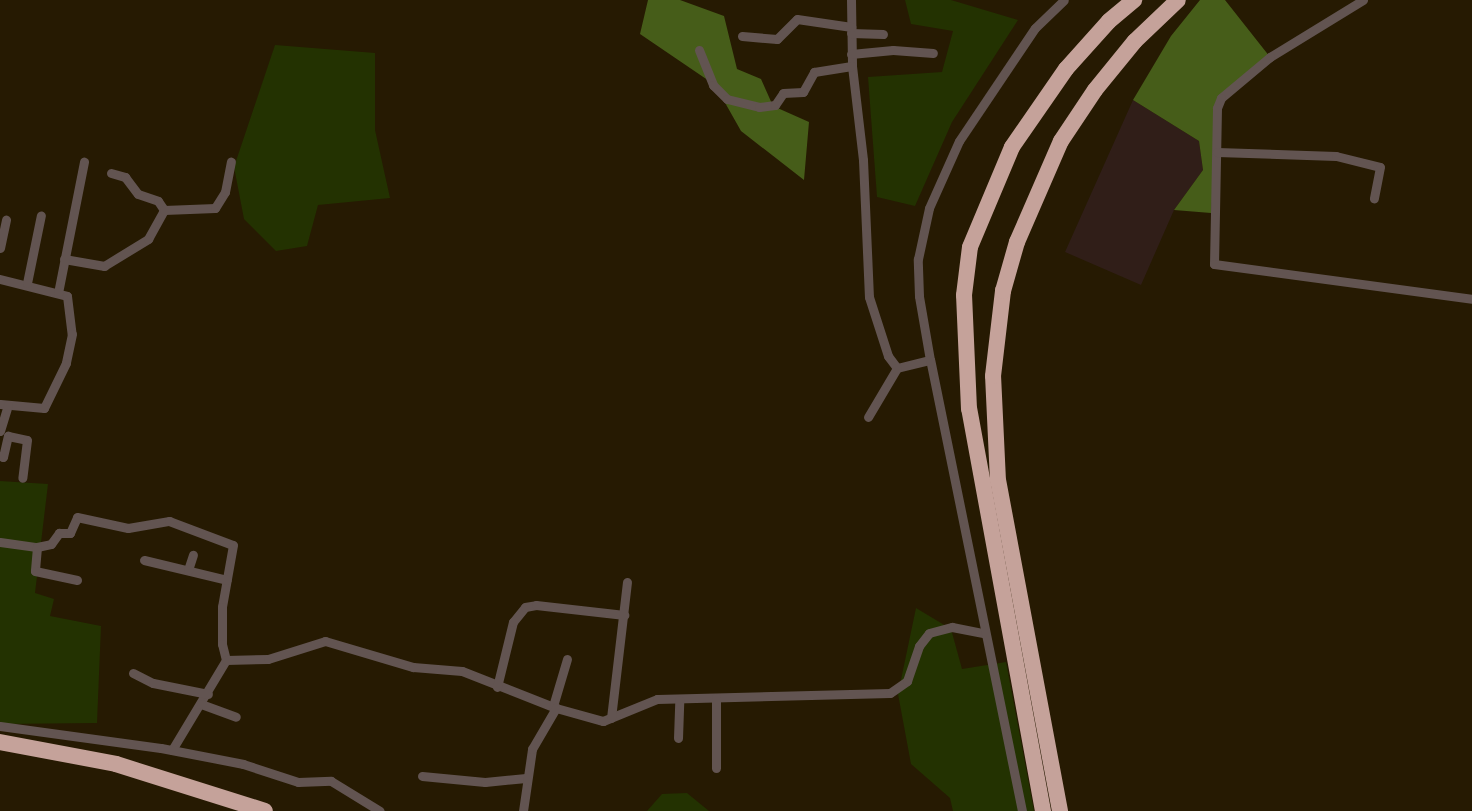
<!DOCTYPE html>
<style>
body{margin:0}
#map{position:relative;width:1472px;height:811px;overflow:hidden;background:#261a02;font-family:Figtree,sans-serif}
div>[style]{position:absolute}
[style*='--x']{left:calc(var(--x)*1px);top:calc(var(--y)*1px);width:calc(var(--w)*1px);rotate:calc(var(--a)*1deg)}
.commercial>*{inset:0;background:#301e18}
.green>*{inset:0;background:#233201}
.forest>*{inset:0;background:#465d19}
.street>*{height:9px;margin:-4.5px;padding:0 4.5px;transform-origin:4.5px;border-radius:4.5px;background:#625451}
.highway>*{height:16px;margin:-8px;padding:0 8px;transform-origin:8px;border-radius:8px;background:#c5a29a}
span{translate:-50% -50%;white-space:nowrap;text-align:center;line-height:1.15;-webkit-text-stroke:4.5px #261a02;paint-order:stroke}
</style>
<div id="map">
<div class="commercial">
<i style="clip-path:polygon(1133px 100px,1199px 141px,1203px 170px,1174px 210px,1141px 285px,1065px 252px)"></i>
</div>
<div class="green">
<i style="clip-path:polygon(905px 0,951px 0,1018px 20px,952px 122px,915px 206px,877px 197px,868px 77px,942px 72px,953px 31px,911px 24px)"></i>
<i style="clip-path:polygon(275px 45px,375px 53px,375px 130px,390px 198px,318px 205px,307px 246px,276px 251px,244px 219px,234px 167px)"></i>
<i style="clip-path:polygon(0 481px,48px 484px,35px 593px,54px 599px,50px 616px,101px 626px,97px 723px,0 724px)"></i>
<i style="clip-path:polygon(916px 608px,951px 629px,962px 669px,1006px 662px,1034px 811px,953px 811px,950px 798px,911px 764px,898px 694px)"></i>
<i style="clip-path:polygon(687px 793px,709px 811px,647px 811px,662px 794px)"></i>
</div>
<div class="forest">
<i style="clip-path:polygon(648px 0,680px 0,724px 16px,737px 69px,761px 79px,773px 106px,809px 122px,804px 180px,741px 131px,715px 85px,640px 34px)"></i>
<i style="clip-path:polygon(1200px 0,1225px 0,1270px 57px,1221px 98px,1211px 213px,1174px 210px,1203px 170px,1199px 141px,1133px 100px,1171px 36px)"></i>
</div>
<div class="street">
<i style="--x:851;--y:0;--w:66;--a:89.1"></i>
<i style="--x:852;--y:66;--w:95;--a:83.3"></i>
<i style="--x:863;--y:160;--w:137;--a:87.5"></i>
<i style="--x:869;--y:297;--w:62;--a:72.1"></i>
<i style="--x:888;--y:356;--w:15;--a:53"></i>
<i style="--x:897;--y:368;--w:34;--a:-14"></i>
<i style="--x:1363;--y:0;--w:109;--a:148.5"></i>
<i style="--x:1270;--y:57;--w:64;--a:140.1"></i>
<i style="--x:1221;--y:98;--w:11;--a:112"></i>
<i style="--x:1217;--y:108;--w:156;--a:91.1"></i>
<i style="--x:1214;--y:264;--w:260;--a:7.7"></i>
<i style="--x:851;--y:33;--w:32;--a:2"></i>
<i style="--x:742;--y:36;--w:35;--a:5"></i>
<i style="--x:777;--y:39;--w:28;--a:-45"></i>
<i style="--x:797;--y:19;--w:55;--a:8.4"></i>
<i style="--x:699;--y:50;--w:38;--a:68"></i>
<i style="--x:713;--y:85;--w:20;--a:45"></i>
<i style="--x:727;--y:99;--w:33;--a:14"></i>
<i style="--x:759;--y:107;--w:16;--a:-7"></i>
<i style="--x:775;--y:105;--w:14;--a:-56"></i>
<i style="--x:783;--y:93;--w:20;--a:-3"></i>
<i style="--x:803;--y:92;--w:23;--a:-61"></i>
<i style="--x:814;--y:72;--w:38;--a:-9"></i>
<i style="--x:851;--y:54;--w:42;--a:-5.4"></i>
<i style="--x:893;--y:50;--w:40;--a:4.3"></i>
<i style="--x:1217;--y:152;--w:119;--a:1.9"></i>
<i style="--x:1336;--y:156;--w:45;--a:14"></i>
<i style="--x:1380;--y:167;--w:32;--a:101"></i>
<i style="--x:111;--y:173;--w:15;--a:16"></i>
<i style="--x:125;--y:177;--w:21;--a:53"></i>
<i style="--x:138;--y:194;--w:21;--a:19"></i>
<i style="--x:158;--y:201;--w:11;--a:56"></i>
<i style="--x:0;--y:248;--w:29;--a:-78"></i>
<i style="--x:64;--y:259;--w:41;--a:9.9"></i>
<i style="--x:104;--y:266;--w:52;--a:-31.5"></i>
<i style="--x:148;--y:239;--w:33;--a:-61"></i>
<i style="--x:164;--y:210;--w:51;--a:-2.2"></i>
<i style="--x:215;--y:208;--w:19;--a:-58"></i>
<i style="--x:225;--y:192;--w:31;--a:-79"></i>
<i style="--x:0;--y:279;--w:69;--a:14.2"></i>
<i style="--x:67;--y:296;--w:38;--a:83"></i>
<i style="--x:72;--y:334;--w:30;--a:102"></i>
<i style="--x:66;--y:363;--w:50;--a:116.1"></i>
<i style="--x:44;--y:408;--w:44;--a:-174.8"></i>
<i style="--x:27;--y:283;--w:69;--a:-78.4"></i>
<i style="--x:58;--y:293;--w:134;--a:-78.8"></i>
<i style="--x:868;--y:417;--w:57;--a:-59.4"></i>
<i style="--x:0;--y:431;--w:27;--a:-73"></i>
<i style="--x:0;--y:456;--w:3;--a:18"></i>
<i style="--x:3;--y:457;--w:22;--a:-77"></i>
<i style="--x:8;--y:436;--w:19;--a:12"></i>
<i style="--x:27;--y:440;--w:38;--a:97"></i>
<i style="--x:0;--y:542;--w:37;--a:8"></i>
<i style="--x:37;--y:547;--w:14;--a:-12"></i>
<i style="--x:51;--y:544;--w:14;--a:-54"></i>
<i style="--x:59;--y:533;--w:11;--a:0"></i>
<i style="--x:70;--y:533;--w:17;--a:-66"></i>
<i style="--x:77;--y:517;--w:52;--a:12.2"></i>
<i style="--x:128;--y:528;--w:42;--a:-9.7"></i>
<i style="--x:169;--y:521;--w:68;--a:20.6"></i>
<i style="--x:233;--y:545;--w:63;--a:100.1"></i>
<i style="--x:222;--y:607;--w:37;--a:90"></i>
<i style="--x:222;--y:644;--w:16;--a:76"></i>
<i style="--x:226;--y:660;--w:105;--a:121"></i>
<i style="--x:37;--y:547;--w:24;--a:95"></i>
<i style="--x:35;--y:571;--w:43;--a:12.1"></i>
<i style="--x:144;--y:560;--w:85;--a:13.5"></i>
<i style="--x:188;--y:570;--w:16;--a:-72"></i>
<i style="--x:226;--y:660;--w:42;--a:-1.4"></i>
<i style="--x:268;--y:659;--w:60;--a:-17.5"></i>
<i style="--x:325;--y:641;--w:92;--a:16.5"></i>
<i style="--x:413;--y:667;--w:49;--a:4.7"></i>
<i style="--x:462;--y:671;--w:101;--a:21.5"></i>
<i style="--x:556;--y:708;--w:49;--a:15.5"></i>
<i style="--x:603;--y:721;--w:58;--a:-22.2"></i>
<i style="--x:657;--y:699;--w:233;--a:-1.5"></i>
<i style="--x:890;--y:693;--w:21;--a:-35"></i>
<i style="--x:907;--y:681;--w:37;--a:-71"></i>
<i style="--x:919;--y:646;--w:16;--a:-52"></i>
<i style="--x:929;--y:633;--w:24;--a:-15"></i>
<i style="--x:952;--y:627;--w:33;--a:11"></i>
<i style="--x:133;--y:673;--w:22;--a:27"></i>
<i style="--x:153;--y:683;--w:56;--a:11.3"></i>
<i style="--x:497;--y:687;--w:67;--a:-76.2"></i>
<i style="--x:513;--y:622;--w:19;--a:-51"></i>
<i style="--x:525;--y:607;--w:11;--a:-10"></i>
<i style="--x:536;--y:605;--w:89;--a:6.5"></i>
<i style="--x:716;--y:698;--w:70;--a:90"></i>
<i style="--x:201;--y:704;--w:37;--a:20"></i>
<i style="--x:553;--y:706;--w:49;--a:-73.4"></i>
<i style="--x:611;--y:718;--w:137;--a:-83.3"></i>
<i style="--x:0;--y:726;--w:162;--a:7.8"></i>
<i style="--x:161;--y:748;--w:84;--a:11"></i>
<i style="--x:243;--y:764;--w:58;--a:18.1"></i>
<i style="--x:298;--y:782;--w:33;--a:-2"></i>
<i style="--x:331;--y:781;--w:57;--a:31.5"></i>
<i style="--x:678;--y:738;--w:38;--a:-88"></i>
<i style="--x:422;--y:776;--w:63;--a:5.4"></i>
<i style="--x:485;--y:782;--w:41;--a:-5.6"></i>
<i style="--x:523;--y:811;--w:63;--a:-81.7"></i>
<i style="--x:532;--y:749;--w:48;--a:-59.7"></i>
<i style="--x:1022;--y:811;--w:460;--a:-101.5"></i>
<i style="--x:930;--y:360;--w:65;--a:-99.8"></i>
<i style="--x:919;--y:296;--w:37;--a:-92"></i>
<i style="--x:918;--y:259;--w:52;--a:-77.8"></i>
<i style="--x:929;--y:208;--w:73;--a:-65.9"></i>
<i style="--x:959;--y:141;--w:136;--a:-56.1"></i>
<i style="--x:1035;--y:28;--w:40;--a:-44"></i>
</div>
<div class="highway">
<i style="--x:0;--y:742;--w:118;--a:10.7"></i>
<i style="--x:116;--y:764;--w:156;--a:17.5"></i>
<i style="--x:1043;--y:811;--w:409;--a:-100.4"></i>
<i style="--x:969;--y:409;--w:114;--a:-92.5"></i>
<i style="--x:964;--y:295;--w:48;--a:-82.9"></i>
<i style="--x:970;--y:247;--w:108;--a:-67.2"></i>
<i style="--x:1012;--y:147;--w:95;--a:-55.3"></i>
<i style="--x:1066;--y:69;--w:64;--a:-48.1"></i>
<i style="--x:1109;--y:21;--w:33;--a:-40"></i>
<i style="--x:1060;--y:811;--w:336;--a:-100.6"></i>
<i style="--x:998;--y:481;--w:105;--a:-92.7"></i>
<i style="--x:993;--y:376;--w:86;--a:-83.3"></i>
<i style="--x:1003;--y:291;--w:51;--a:-74.1"></i>
<i style="--x:1017;--y:242;--w:110;--a:-66.5"></i>
<i style="--x:1061;--y:141;--w:61;--a:-56.3"></i>
<i style="--x:1095;--y:90;--w:63;--a:-50.8"></i>
<i style="--x:1135;--y:41;--w:59;--a:-43.6"></i>
</div>
</div>
